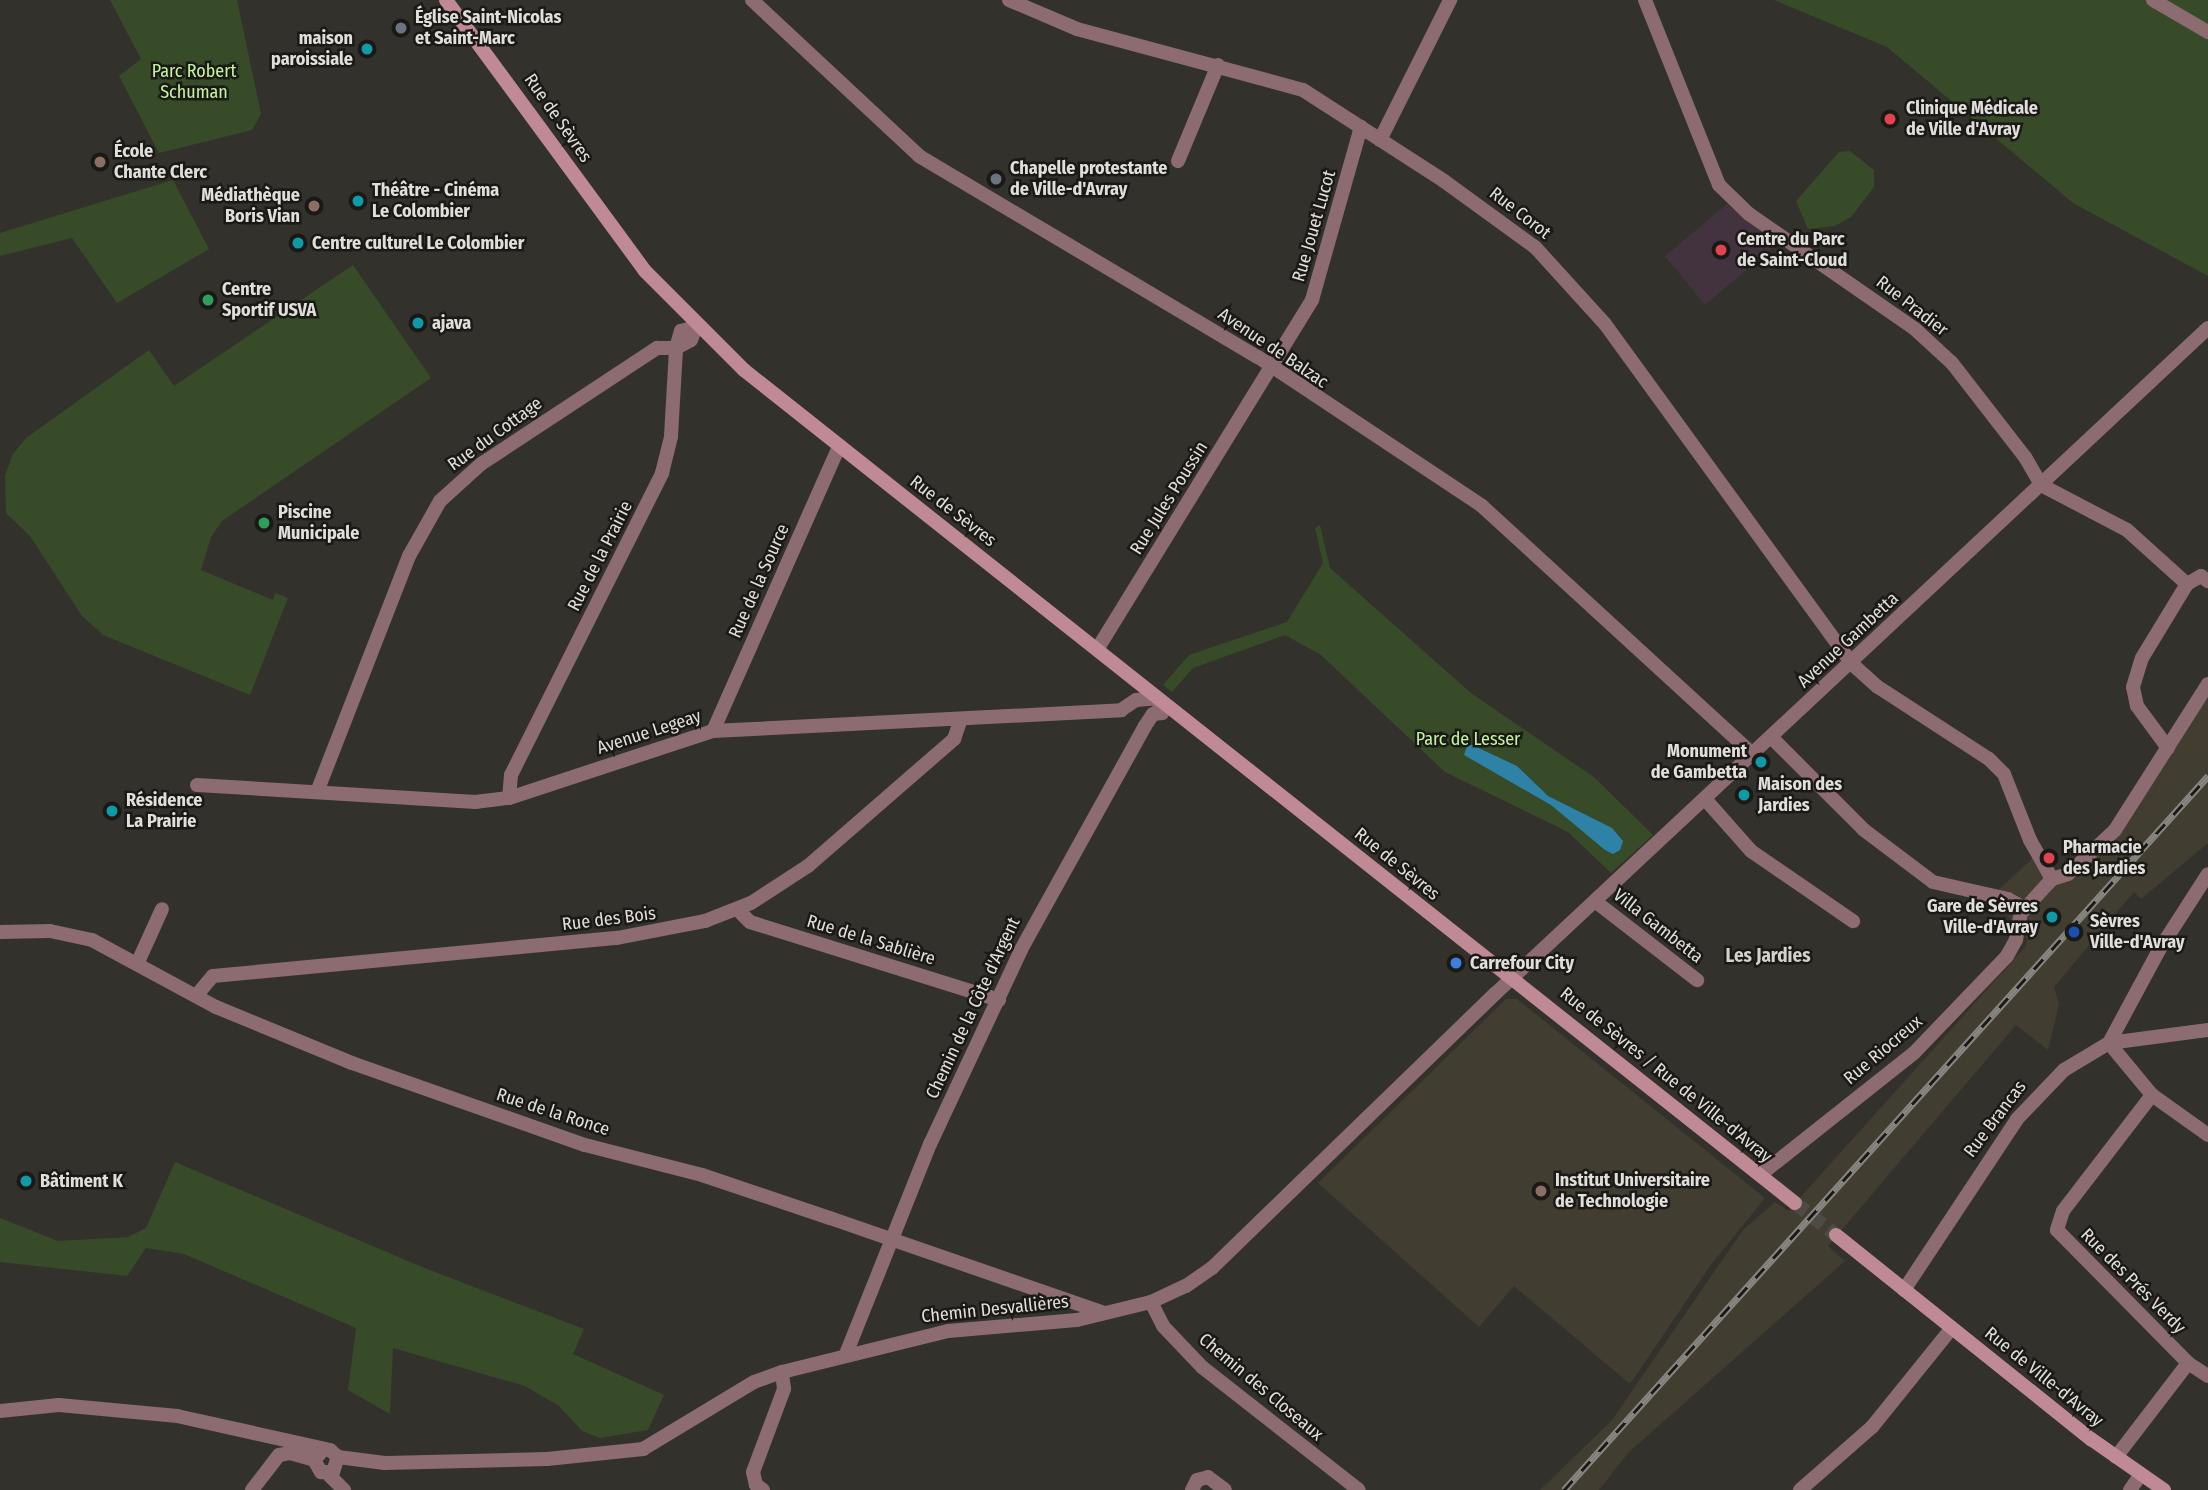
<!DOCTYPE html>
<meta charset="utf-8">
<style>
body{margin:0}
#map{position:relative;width:2208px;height:1490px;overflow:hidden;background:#33312b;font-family:"Fira Sans Condensed",sans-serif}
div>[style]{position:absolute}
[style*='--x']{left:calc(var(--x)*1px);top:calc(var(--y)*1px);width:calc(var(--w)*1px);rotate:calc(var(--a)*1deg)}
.built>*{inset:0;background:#413d31}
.medical>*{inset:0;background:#43333e}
.green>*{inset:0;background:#374b28}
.water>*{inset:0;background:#2f82a7}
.secondary-tunnel>*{height:14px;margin-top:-7px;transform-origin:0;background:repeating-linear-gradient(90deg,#4d4b45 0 14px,transparent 0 21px)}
.street>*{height:14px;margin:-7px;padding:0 7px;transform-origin:7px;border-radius:7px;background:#8c6b71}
.secondary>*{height:14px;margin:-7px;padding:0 7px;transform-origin:7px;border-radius:7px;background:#bf8a94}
.rail>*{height:7px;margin-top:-3.5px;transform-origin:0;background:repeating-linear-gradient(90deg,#1a1916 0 13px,#878681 0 26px);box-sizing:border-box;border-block:2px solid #878681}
.dots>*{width:19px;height:19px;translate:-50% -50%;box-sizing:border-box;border:4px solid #1a1916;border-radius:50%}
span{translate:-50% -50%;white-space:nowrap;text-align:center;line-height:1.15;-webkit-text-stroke:5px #1a1916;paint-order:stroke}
.poi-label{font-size:18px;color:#e0dfdb;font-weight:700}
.left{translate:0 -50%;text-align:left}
.right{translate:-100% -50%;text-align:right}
.park-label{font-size:18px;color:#c3f59c}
.street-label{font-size:18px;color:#e0dfdb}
.neighbourhood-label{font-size:19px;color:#d3d1c9;font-weight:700}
</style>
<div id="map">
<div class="built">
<i style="clip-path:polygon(2208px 694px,2208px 843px,2141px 899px,2134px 892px,2054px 987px,2059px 1004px,2048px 1050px,2016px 1025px,1828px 1246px,1845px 1261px,1629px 1452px,1599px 1490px,1540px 1490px,1612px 1420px,1743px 1230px,1775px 1202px,1788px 1211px,2026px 946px,2027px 938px,1991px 897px,2038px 853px,2065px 882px,2122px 826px)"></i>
<i style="clip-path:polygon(1506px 999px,1517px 999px,1765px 1198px,1710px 1266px,1630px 1384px,1514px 1286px,1479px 1327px,1318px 1183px)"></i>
</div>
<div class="medical">
<i style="clip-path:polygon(1727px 204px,1777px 244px,1705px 305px,1665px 256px)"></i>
</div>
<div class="green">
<i style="clip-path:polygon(110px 0,237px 0,261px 114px,252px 130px,159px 153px,119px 76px,141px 59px)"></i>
<i style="clip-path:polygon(1774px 0,2208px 0,2208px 276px,2073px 203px,1887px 47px)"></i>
<i style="clip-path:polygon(1850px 151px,1874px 170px,1874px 187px,1851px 217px,1835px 226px,1808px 229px,1796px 201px,1839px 152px)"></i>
<i style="clip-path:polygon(173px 180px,209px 249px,117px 303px,72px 238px,0 256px,0 233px)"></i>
<i style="clip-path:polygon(353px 265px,431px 378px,222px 521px,211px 537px,201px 570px,273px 600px,275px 593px,288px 598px,250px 695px,103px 635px,82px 616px,30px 536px,6px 513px,5px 475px,13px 454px,26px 438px,149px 350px,174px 386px)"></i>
<i style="clip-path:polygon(1320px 525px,1330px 568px,1471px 693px,1595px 778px,1653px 835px,1611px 873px,1568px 832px,1445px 772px,1321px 655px,1285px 635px,1193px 668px,1172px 692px,1163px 685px,1189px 655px,1287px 622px,1323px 563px,1315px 528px)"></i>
<i style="clip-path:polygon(175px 1162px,422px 1267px,584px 1329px,573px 1354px,664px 1395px,648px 1430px,600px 1438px,582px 1431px,559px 1406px,525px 1386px,393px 1348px,390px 1414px,348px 1390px,356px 1328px,184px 1254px,146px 1248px,127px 1276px,0 1262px,0 1218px,58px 1241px,128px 1237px,146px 1228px)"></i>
</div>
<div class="water">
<i style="clip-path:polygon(1468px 743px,1517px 766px,1548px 796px,1612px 828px,1623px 841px,1620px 850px,1613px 854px,1605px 850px,1551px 805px,1464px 755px)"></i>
</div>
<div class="secondary-tunnel">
<i style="--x:1795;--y:1203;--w:52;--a:38"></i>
</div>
<div class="street">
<i style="--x:752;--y:0;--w:229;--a:43"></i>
<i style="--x:919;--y:156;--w:394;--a:30.7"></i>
<i style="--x:1258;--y:357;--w:269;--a:33.6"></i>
<i style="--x:1482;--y:506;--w:369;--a:42.5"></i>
<i style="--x:1009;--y:0;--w:74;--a:23.1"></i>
<i style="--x:1077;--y:29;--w:234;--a:15.1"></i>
<i style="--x:1303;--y:90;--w:168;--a:32.8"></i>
<i style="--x:1444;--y:181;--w:112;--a:36"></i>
<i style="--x:1535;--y:247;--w:104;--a:47.7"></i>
<i style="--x:1605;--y:324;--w:419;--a:54"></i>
<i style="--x:1851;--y:663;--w:36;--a:42"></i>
<i style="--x:1878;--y:687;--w:132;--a:33"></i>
<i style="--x:1989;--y:759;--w:21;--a:45"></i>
<i style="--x:2004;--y:774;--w:71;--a:68.5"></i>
<i style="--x:2030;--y:840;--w:45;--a:60.6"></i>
<i style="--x:1645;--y:0;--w:199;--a:68.2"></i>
<i style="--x:1719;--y:185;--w:42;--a:44"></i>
<i style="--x:1749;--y:214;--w:202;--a:34.7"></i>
<i style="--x:1915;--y:329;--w:50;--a:42.6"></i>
<i style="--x:1952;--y:363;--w:119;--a:52.2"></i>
<i style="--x:2025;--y:457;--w:32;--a:60"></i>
<i style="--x:2153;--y:0;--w:64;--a:30.2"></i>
<i style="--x:1380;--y:140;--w:157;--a:-63.4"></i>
<i style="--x:1178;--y:161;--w:104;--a:-67.4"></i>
<i style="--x:2041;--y:485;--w:97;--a:27.6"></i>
<i style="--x:2127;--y:530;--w:81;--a:42"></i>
<i style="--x:2187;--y:584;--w:16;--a:-30"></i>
<i style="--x:2201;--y:576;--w:9;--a:36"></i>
<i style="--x:1098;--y:648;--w:409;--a:-58.4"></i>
<i style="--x:1312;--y:300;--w:180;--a:-74.2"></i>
<i style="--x:713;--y:731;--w:312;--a:-66.1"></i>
<i style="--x:1772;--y:738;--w:130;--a:45"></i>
<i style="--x:1864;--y:830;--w:86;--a:37"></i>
<i style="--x:1933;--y:882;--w:77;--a:12.8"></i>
<i style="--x:2008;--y:899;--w:18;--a:29"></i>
<i style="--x:2168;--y:748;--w:52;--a:-126.4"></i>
<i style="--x:2137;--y:706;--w:19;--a:-102"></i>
<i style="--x:2133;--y:687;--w:30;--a:-73"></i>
<i style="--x:2142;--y:658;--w:87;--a:-58.7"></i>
<i style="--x:197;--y:785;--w:279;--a:3.5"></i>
<i style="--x:475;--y:802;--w:34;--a:-7"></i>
<i style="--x:509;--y:798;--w:215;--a:-18.2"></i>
<i style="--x:713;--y:731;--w:409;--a:-2.9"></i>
<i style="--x:1121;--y:710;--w:18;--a:-34"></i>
<i style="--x:1136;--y:700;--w:21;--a:-5"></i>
<i style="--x:1157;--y:698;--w:16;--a:72"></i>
<i style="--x:1162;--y:713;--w:9;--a:174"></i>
<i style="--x:1153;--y:714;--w:14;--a:124"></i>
<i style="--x:1145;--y:726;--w:256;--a:119"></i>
<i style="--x:1021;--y:950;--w:214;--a:115.1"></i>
<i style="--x:930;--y:1144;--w:226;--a:111.8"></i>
<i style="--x:317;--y:792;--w:253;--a:-68.7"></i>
<i style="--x:409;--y:556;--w:63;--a:-60.6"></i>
<i style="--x:440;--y:501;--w:55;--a:-42.1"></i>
<i style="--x:481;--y:464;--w:211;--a:-33.4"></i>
<i style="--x:657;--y:348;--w:19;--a:0"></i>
<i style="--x:676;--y:348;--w:17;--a:-28"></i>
<i style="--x:691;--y:340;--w:14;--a:-69"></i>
<i style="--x:509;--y:798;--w:23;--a:-85"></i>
<i style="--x:511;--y:775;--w:338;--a:-63.4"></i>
<i style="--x:662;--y:473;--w:38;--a:-76"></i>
<i style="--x:671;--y:436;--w:88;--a:-86.7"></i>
<i style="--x:676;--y:348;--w:18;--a:-74"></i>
<i style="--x:681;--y:331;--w:16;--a:-15"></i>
<i style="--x:1705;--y:799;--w:69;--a:48.5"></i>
<i style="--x:1751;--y:851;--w:124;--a:34.5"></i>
<i style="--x:1596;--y:902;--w:128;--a:37.7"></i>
<i style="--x:737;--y:909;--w:18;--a:45"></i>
<i style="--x:750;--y:922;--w:261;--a:17.4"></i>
<i style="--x:0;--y:932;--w:50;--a:-1.1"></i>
<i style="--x:50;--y:931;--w:43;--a:12.1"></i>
<i style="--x:92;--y:940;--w:141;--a:28.4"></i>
<i style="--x:216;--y:1007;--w:147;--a:22.4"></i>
<i style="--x:352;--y:1063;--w:247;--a:19.4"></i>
<i style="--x:585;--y:1145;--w:121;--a:14.4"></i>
<i style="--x:702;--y:1175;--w:135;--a:18.6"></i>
<i style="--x:830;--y:1218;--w:290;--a:19.1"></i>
<i style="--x:138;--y:962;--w:58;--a:-65.6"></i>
<i style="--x:196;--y:996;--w:26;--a:-50"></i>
<i style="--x:213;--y:976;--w:406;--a:-5.4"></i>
<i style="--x:617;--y:938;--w:90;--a:-10.9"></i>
<i style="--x:705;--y:921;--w:49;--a:-21.4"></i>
<i style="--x:751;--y:903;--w:68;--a:-33"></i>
<i style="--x:808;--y:866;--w:194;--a:-41"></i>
<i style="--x:954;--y:739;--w:21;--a:-71"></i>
<i style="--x:2109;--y:1043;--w:106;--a:-61.7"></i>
<i style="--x:2159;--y:950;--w:90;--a:-57.2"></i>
<i style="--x:2109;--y:1043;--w:67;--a:50.4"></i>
<i style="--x:2152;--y:1095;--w:69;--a:35.5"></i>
<i style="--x:2152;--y:1095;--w:146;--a:127.5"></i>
<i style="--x:2063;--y:1211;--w:20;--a:108"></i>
<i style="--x:2057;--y:1230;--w:187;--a:45.4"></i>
<i style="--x:2188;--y:1363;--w:24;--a:33"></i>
<i style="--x:1760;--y:1175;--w:196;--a:-38.4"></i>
<i style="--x:1914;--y:1053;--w:134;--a:-46.2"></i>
<i style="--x:2007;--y:956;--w:18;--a:-61"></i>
<i style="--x:2016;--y:940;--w:27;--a:-80"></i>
<i style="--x:2021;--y:913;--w:46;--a:-47.6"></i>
<i style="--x:2052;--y:879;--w:17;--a:-17"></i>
<i style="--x:2068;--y:874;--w:64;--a:-43.1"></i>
<i style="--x:2115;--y:830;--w:173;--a:-57.5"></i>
<i style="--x:1904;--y:1290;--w:205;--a:-56.5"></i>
<i style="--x:2017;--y:1119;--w:68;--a:-46.2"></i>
<i style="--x:2064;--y:1070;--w:52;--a:-31"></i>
<i style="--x:2109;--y:1043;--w:100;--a:-7.5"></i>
<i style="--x:1151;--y:1302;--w:27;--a:63"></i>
<i style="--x:1163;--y:1326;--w:57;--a:46.4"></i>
<i style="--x:1202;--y:1367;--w:199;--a:38.1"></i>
<i style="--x:0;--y:1411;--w:59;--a:-5.8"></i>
<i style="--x:59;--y:1405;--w:119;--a:5.3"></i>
<i style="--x:177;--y:1416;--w:157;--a:12.5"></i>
<i style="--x:330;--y:1450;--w:11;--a:41"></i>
<i style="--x:324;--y:1449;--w:15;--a:132"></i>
<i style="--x:314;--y:1460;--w:14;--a:60"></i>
<i style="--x:321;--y:1472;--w:12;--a:0"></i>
<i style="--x:333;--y:1472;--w:16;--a:-72"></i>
<i style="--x:279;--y:1455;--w:11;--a:-10"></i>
<i style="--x:290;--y:1453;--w:25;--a:16"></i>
<i style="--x:338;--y:1457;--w:47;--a:7.3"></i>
<i style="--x:385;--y:1463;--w:162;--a:-1.4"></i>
<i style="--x:547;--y:1459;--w:97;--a:-5.9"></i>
<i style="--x:643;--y:1449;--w:130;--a:-31.1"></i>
<i style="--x:754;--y:1382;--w:30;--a:-20"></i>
<i style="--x:782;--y:1372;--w:171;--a:-13.9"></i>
<i style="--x:948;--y:1331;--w:129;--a:-4.9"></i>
<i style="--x:1077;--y:1320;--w:76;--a:-13.7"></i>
<i style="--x:1151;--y:1302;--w:38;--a:-25"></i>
<i style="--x:1186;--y:1286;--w:32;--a:-35"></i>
<i style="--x:1212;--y:1268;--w:395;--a:-44.1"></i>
<i style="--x:1496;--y:993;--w:974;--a:-43.05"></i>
<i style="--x:2116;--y:1457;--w:118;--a:-52.5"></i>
<i style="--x:328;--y:1474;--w:23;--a:45"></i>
<i style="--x:252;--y:1490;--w:44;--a:-52.4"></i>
<i style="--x:763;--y:1490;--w:9;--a:-144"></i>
<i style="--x:756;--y:1485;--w:13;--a:-103"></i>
<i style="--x:753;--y:1472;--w:89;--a:-69.5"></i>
<i style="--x:784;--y:1389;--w:17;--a:-97"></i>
<i style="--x:1192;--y:1490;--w:11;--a:-63"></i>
<i style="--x:1197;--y:1480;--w:11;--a:-15"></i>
<i style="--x:1208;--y:1477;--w:21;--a:37"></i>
<i style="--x:1800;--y:1490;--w:96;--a:-41.2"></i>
<i style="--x:1872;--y:1427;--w:127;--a:-51.1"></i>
<i style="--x:2130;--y:1490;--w:19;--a:-55"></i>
</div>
<div class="secondary">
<i style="--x:446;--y:0;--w:336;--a:53.7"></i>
<i style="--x:645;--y:271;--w:140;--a:45"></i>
<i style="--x:744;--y:370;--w:1341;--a:38.4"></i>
<i style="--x:1836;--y:1235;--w:327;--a:38.7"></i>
<i style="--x:2091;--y:1439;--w:89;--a:34.9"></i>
</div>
<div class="rail">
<i style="--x:1564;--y:1490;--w:962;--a:-47.95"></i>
</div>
<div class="dots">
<i style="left:401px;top:28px;background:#6b7280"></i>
<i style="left:367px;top:49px;background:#0f9aa8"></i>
<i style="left:1890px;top:119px;background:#e0444e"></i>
<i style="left:100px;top:162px;background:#8d6e63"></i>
<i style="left:996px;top:179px;background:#6b7280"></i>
<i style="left:358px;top:201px;background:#0f9aa8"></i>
<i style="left:314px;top:206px;background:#8d6e63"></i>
<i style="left:298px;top:243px;background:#0f9aa8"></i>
<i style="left:1721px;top:250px;background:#e0444e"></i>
<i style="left:208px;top:300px;background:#2e9e5b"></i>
<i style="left:418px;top:323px;background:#0f9aa8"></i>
<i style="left:264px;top:523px;background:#2e9e5b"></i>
<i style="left:1761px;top:762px;background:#0f9aa8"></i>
<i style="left:1744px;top:795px;background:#0f9aa8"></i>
<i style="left:112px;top:811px;background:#0f9aa8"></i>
<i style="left:2049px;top:858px;background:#e0444e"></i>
<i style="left:2052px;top:917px;background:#0f9aa8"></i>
<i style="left:2074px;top:932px;background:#1a4fb4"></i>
<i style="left:1456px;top:963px;background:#3f7fe0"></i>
<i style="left:26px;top:1181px;background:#0f9aa8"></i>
<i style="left:1541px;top:1191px;background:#8d6e63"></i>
</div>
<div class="poi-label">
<span class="left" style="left:415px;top:28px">Église Saint-Nicolas<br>et Saint-Marc</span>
<span class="right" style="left:353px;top:49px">maison<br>paroissiale</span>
<span class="left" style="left:1906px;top:119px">Clinique Médicale<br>de Ville d'Avray</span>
<span class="left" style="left:114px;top:162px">École<br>Chante Clerc</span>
<span class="left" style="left:1010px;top:179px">Chapelle protestante<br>de Ville-d'Avray</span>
<span class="left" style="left:372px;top:201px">Théâtre - Cinéma<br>Le Colombier</span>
<span class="right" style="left:300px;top:206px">Médiathèque<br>Boris Vian</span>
<span class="left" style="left:1737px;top:250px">Centre du Parc<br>de Saint-Cloud</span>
<span class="left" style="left:312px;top:243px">Centre culturel Le Colombier</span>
<span class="left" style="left:222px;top:300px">Centre<br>Sportif USVA</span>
<span class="left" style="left:432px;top:323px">ajava</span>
<span class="left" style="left:278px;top:523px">Piscine<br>Municipale</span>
<span class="right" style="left:1747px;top:762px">Monument<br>de Gambetta</span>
<span class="left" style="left:1758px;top:795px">Maison des<br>Jardies</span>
<span class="left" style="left:126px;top:811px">Résidence<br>La Prairie</span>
<span class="left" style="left:2063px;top:858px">Pharmacie<br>des Jardies</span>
<span class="right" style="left:2038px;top:917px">Gare de Sèvres<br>Ville-d'Avray</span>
<span class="left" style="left:2090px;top:932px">Sèvres<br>Ville-d'Avray</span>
<span class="left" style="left:1470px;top:963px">Carrefour City</span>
<span class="left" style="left:40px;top:1181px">Bâtiment K</span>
<span class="left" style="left:1555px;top:1191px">Institut Universitaire<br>de Technologie</span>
</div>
<div class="park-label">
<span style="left:194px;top:82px">Parc Robert<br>Schuman</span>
<span style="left:1468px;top:739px">Parc de Lesser</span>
</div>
<div class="street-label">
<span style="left:558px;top:118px;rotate:55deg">Rue de Sèvres</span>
<span style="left:1520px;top:213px;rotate:38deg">Rue Corot</span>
<span style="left:1314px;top:226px;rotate:-74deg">Rue Jouet Lucot</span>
<span style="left:1912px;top:306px;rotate:38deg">Rue Pradier</span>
<span style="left:1273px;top:348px;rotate:34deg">Avenue de Balzac</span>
<span style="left:495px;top:434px;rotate:-36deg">Rue du Cottage</span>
<span style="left:1169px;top:498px;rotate:-58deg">Rue Jules Poussin</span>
<span style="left:953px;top:511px;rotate:38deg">Rue de Sèvres</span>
<span style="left:600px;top:556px;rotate:-63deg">Rue de la Prairie</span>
<span style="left:759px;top:581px;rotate:-66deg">Rue de la Source</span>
<span style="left:1848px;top:640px;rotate:-43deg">Avenue Gambetta</span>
<span style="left:649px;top:732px;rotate:-18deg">Avenue Legeay</span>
<span style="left:1397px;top:864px;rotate:39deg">Rue de Sèvres</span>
<span style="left:609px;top:919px;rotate:-7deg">Rue des Bois</span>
<span style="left:1658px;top:926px;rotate:38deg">Villa Gambetta</span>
<span style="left:871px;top:940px;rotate:17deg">Rue de la Sablière</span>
<span style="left:973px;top:1008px;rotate:-65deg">Chemin de la Côte d'Argent</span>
<span style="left:1883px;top:1050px;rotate:-40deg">Rue Riocreux</span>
<span style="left:1666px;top:1075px;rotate:39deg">Rue de Sèvres / Rue de Ville-d'Avray</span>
<span style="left:553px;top:1112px;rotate:18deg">Rue de la Ronce</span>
<span style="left:1995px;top:1119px;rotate:-53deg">Rue Brancas</span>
<span style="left:2133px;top:1281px;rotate:45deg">Rue des Prés Verdy</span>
<span style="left:995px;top:1309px;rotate:-6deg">Chemin Desvallières</span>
<span style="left:2044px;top:1377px;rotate:39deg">Rue de Ville-d'Avray</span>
<span style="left:1261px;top:1387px;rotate:40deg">Chemin des Closeaux</span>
</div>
<div class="neighbourhood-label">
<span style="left:1768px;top:956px">Les Jardies</span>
</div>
</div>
